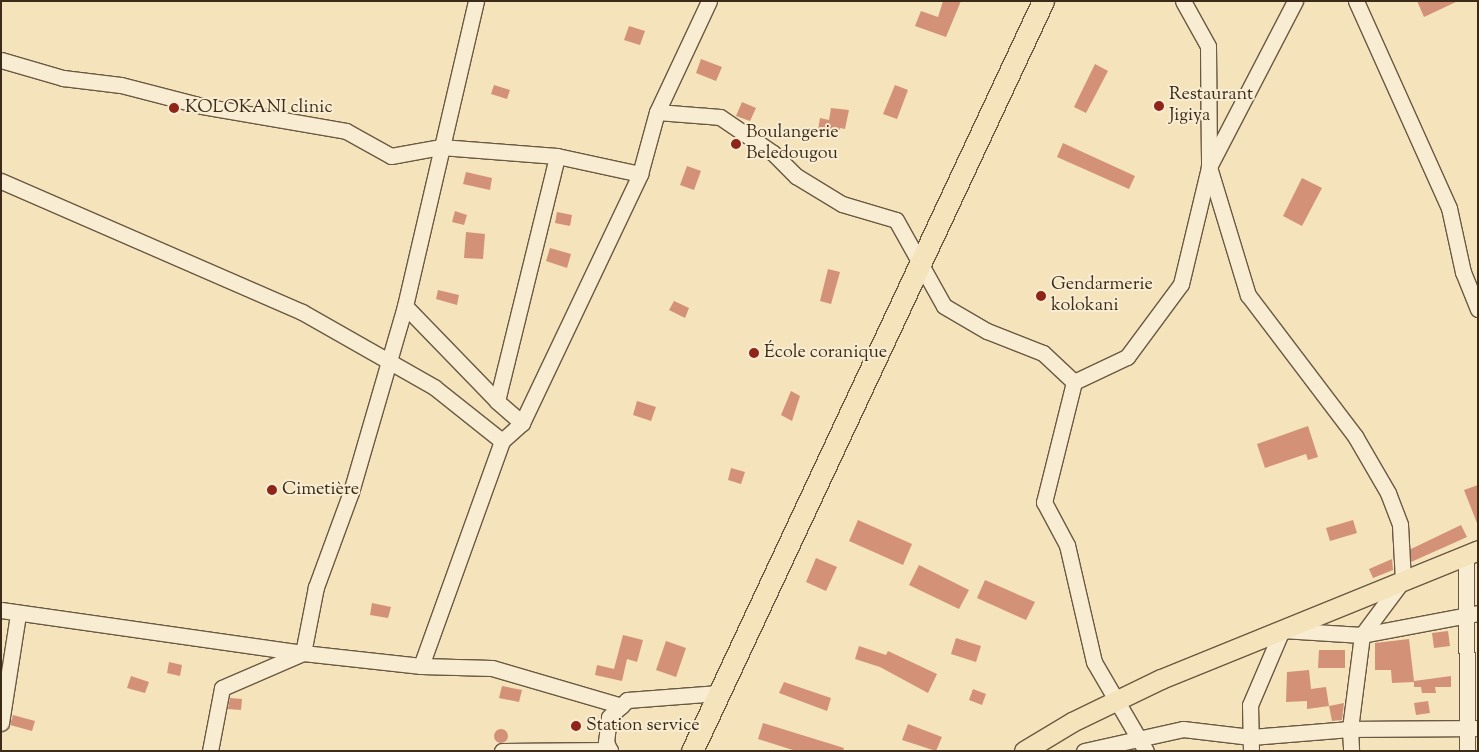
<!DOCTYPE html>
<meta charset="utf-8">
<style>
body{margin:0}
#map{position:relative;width:1479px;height:752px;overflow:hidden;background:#f5e3bc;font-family:"Sorts Mill Goudy",serif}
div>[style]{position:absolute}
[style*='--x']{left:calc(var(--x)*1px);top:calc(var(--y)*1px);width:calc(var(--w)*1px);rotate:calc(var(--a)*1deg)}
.building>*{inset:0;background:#d39178}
.round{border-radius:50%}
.roads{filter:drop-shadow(1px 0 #6a5941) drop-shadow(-1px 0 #6a5941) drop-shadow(0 1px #6a5941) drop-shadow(0 -1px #6a5941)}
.minor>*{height:15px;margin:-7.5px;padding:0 7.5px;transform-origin:7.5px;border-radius:7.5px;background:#f8edd3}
.major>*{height:19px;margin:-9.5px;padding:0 9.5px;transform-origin:9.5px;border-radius:9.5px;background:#f5e3bc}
.highway>*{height:21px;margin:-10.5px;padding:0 10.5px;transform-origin:10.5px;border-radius:10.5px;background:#f5e3bc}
.dots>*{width:14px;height:14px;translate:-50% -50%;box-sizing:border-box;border:2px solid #f8edd3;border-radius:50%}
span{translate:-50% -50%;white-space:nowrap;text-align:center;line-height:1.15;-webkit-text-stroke:4px #f8edd3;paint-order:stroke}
.poi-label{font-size:18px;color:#3c2b18}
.left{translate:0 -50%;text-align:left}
.frame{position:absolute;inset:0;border:2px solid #3c2b18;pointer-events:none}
</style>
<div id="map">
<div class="building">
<i style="clip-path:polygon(943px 1px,961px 1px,946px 37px,915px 26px,921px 11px,938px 17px)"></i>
<i style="clip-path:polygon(1417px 1px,1458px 1px,1424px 17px)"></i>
<i style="clip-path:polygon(629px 26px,645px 31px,640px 45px,624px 40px)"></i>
<i style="clip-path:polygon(701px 59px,722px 67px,716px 81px,696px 73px)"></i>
<i style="clip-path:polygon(1095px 64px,1108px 71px,1086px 113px,1074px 107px)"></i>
<i style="clip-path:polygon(494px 85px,510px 90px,507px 99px,491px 94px)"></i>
<i style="clip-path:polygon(895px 85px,908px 90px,897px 119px,883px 114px)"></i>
<i style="clip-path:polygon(742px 102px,756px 108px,750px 121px,736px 116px)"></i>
<i style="clip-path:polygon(831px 108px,849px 110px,845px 129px,840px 128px,839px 134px,818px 130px,820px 118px,829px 120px)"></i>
<i style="clip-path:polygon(1063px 143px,1135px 176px,1129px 189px,1057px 157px)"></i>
<i style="clip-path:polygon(687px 166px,701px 171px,694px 190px,680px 185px)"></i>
<i style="clip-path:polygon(466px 172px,492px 178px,490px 190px,463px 184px)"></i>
<i style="clip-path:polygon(1302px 178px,1322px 188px,1302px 226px,1283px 216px)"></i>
<i style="clip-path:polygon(455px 211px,467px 215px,464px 225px,452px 222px)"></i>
<i style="clip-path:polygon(557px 212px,572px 215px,570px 226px,555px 223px)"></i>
<i style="clip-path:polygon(466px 232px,485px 234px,483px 259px,464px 258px)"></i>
<i style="clip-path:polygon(550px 248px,571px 254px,567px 268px,546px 261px)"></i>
<i style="clip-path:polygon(828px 269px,840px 272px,831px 304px,820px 301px)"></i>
<i style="clip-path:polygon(438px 290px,459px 295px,457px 305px,436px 299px)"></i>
<i style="clip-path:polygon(674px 301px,689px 308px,685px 318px,669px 310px)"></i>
<i style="clip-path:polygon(791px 391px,800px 396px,792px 421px,781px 415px)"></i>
<i style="clip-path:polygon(637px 401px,656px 407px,651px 421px,633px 415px)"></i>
<i style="clip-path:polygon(1308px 426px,1318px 457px,1308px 460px,1306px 454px,1265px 468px,1257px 444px)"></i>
<i style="clip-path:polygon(731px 468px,745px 472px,741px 484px,728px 480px)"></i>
<i style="clip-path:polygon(1478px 485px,1478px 523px,1477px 523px,1464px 490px)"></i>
<i style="clip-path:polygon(858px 520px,912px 544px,903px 565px,849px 541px)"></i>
<i style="clip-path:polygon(1353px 520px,1357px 533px,1330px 541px,1326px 528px)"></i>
<i style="clip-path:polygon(1461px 525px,1467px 537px,1411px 562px,1411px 549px)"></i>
<i style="clip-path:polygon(816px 558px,837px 567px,826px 591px,806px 582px)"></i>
<i style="clip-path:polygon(1392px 559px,1393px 570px,1373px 578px,1369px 569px)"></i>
<i style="clip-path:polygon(919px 565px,969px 590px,959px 609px,909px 585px)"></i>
<i style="clip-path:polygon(985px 580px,1035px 602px,1026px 620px,977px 598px)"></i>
<i style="clip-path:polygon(372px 603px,391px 607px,388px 618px,370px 615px)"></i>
<i style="clip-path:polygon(1448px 631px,1450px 646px,1434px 648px,1432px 633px)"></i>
<i style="clip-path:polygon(623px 635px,643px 640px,637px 662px,627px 659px,622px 681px,595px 675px,597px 665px,614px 669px)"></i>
<i style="clip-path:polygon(956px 638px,981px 646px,976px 662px,951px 654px)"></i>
<i style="clip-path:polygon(1409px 639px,1414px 681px,1451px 676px,1451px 687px,1435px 687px,1436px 693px,1422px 693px,1421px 687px,1414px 687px,1414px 682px,1392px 683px,1391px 670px,1375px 670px,1375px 643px)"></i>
<i style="clip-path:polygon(666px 641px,686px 648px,676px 677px,656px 670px)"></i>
<i style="clip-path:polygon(859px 646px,886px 655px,888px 651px,937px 674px,928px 693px,880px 667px,855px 659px)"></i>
<i style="clip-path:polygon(1319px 650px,1345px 650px,1345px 668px,1318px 668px)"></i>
<i style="clip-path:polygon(169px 662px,182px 665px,180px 676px,167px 673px)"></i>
<i style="clip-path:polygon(1309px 670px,1311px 689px,1326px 687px,1329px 706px,1307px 709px,1307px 701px,1286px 702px,1287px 672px)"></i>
<i style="clip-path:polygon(131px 676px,149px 682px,145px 693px,127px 688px)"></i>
<i style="clip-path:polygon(784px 682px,831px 698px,827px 711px,779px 693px)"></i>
<i style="clip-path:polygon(502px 686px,522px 690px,519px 702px,499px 698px)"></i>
<i style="clip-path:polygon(973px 689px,986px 694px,982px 705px,969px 700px)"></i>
<i style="clip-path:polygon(230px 698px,242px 699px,241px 710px,228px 709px)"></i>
<i style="clip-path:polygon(1428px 701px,1430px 713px,1416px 715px,1414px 703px)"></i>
<i style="clip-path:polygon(1344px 703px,1342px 720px,1332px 721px,1329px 706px)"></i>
<i style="clip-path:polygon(13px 715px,35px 721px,32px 731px,10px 725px)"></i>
<i style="clip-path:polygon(763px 723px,844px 748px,843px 751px,796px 751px,758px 739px)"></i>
<i style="clip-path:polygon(908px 724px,942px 737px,936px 751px,902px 740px)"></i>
<i class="round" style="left:494px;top:729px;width:14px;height:14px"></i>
</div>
<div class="roads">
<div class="minor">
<i style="--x:1183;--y:1;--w:51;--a:60.9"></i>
<i style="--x:1208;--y:46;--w:121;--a:89.5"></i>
<i style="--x:1209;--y:167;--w:134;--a:73.1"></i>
<i style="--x:1248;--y:295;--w:177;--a:52.8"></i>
<i style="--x:1355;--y:436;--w:66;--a:59.9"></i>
<i style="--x:1388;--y:493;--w:34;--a:69"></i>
<i style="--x:1400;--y:525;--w:55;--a:86.9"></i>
<i style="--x:1403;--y:580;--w:69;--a:126.7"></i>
<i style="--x:1362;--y:635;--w:95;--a:97.3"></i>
<i style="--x:1350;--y:729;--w:22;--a:87"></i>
<i style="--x:1356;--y:1;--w:227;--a:65.8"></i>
<i style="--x:1449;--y:208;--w:66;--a:77.7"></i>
<i style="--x:1463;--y:272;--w:40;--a:68"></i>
<i style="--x:1;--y:60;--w:65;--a:16.2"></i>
<i style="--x:63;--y:78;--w:58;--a:6.9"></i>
<i style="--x:121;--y:85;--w:84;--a:14.5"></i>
<i style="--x:202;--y:106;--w:146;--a:9.8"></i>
<i style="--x:346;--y:131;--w:51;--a:29.1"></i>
<i style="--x:391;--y:156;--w:51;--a:-10.2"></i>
<i style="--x:441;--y:147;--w:116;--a:4.4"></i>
<i style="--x:557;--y:156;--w:85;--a:12.2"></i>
<i style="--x:657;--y:112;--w:63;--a:4.5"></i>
<i style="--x:720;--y:117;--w:64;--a:34.2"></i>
<i style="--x:773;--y:153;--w:33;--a:45"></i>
<i style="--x:796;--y:176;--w:54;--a:31.3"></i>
<i style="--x:842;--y:204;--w:56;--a:16.5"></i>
<i style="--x:896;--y:220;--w:98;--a:60.8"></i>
<i style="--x:944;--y:306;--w:50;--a:30.2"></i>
<i style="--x:987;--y:331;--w:60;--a:21.4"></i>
<i style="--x:1043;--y:353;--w:42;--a:43.1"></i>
<i style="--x:1074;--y:382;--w:124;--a:104"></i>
<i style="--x:1044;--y:502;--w:49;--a:61.9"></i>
<i style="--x:1067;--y:545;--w:120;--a:77"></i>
<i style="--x:1094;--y:662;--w:103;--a:59.7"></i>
<i style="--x:1;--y:181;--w:328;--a:23.5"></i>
<i style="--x:302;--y:312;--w:152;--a:29.6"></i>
<i style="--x:434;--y:387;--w:87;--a:38.5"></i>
<i style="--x:405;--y:306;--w:132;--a:45.9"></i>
<i style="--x:1074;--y:382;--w:59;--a:-25.3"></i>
<i style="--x:1127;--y:357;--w:91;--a:-53.5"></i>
<i style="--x:1181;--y:284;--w:120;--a:-76.5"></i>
<i style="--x:1209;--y:167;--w:187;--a:-62.6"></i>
<i style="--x:522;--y:423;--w:33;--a:-139"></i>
<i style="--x:497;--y:401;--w:252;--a:-76.2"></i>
<i style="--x:1466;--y:554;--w:197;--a:89.7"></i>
<i style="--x:1;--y:610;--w:305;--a:8.1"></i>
<i style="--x:303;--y:653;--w:119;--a:6.3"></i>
<i style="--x:421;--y:666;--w:71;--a:1.6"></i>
<i style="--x:492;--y:668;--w:135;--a:16.3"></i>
<i style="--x:421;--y:666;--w:239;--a:-70.2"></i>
<i style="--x:502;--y:441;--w:27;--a:-42"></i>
<i style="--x:522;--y:423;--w:276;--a:-64.6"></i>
<i style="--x:640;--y:174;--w:64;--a:-74.7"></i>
<i style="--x:657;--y:112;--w:123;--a:-64.9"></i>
<i style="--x:1;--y:723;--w:110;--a:-81.1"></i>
<i style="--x:210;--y:751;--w:64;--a:-79.2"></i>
<i style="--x:222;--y:688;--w:88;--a:-23.4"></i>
<i style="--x:303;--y:653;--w:67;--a:-78.9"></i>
<i style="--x:316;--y:587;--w:101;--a:-69.8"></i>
<i style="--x:351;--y:492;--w:194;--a:-73.8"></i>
<i style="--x:405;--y:306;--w:313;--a:-76.9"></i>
<i style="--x:502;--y:751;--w:108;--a:-0.5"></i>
<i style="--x:610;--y:751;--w:10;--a:-114"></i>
<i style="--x:606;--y:742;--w:25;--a:-83"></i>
<i style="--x:609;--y:717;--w:25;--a:-43"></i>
<i style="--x:627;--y:700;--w:92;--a:-4.4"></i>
<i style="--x:1084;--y:751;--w:101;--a:-12.5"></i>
<i style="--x:1183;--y:729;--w:68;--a:6.7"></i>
<i style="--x:1251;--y:737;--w:99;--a:-4.6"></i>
<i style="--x:1350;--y:729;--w:128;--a:-0.4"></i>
<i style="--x:1251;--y:751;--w:46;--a:-91.2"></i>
<i style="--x:1250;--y:705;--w:82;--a:-66.9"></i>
<i style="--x:1282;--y:630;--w:80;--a:3.6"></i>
<i style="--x:1362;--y:635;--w:118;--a:-10.7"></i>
</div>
<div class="major">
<i style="--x:1024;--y:751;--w:56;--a:-31.1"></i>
<i style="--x:1072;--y:722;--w:99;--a:-25.8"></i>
<i style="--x:1161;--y:679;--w:342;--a:-22.1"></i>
</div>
<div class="highway">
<i style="--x:692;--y:751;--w:828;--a:-64.92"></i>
</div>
</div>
<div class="dots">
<i style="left:1159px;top:106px;background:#8f2418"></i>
<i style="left:174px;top:108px;background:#8f2418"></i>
<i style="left:736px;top:144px;background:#8f2418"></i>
<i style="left:1041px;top:296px;background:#8f2418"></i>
<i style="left:754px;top:353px;background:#8f2418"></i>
<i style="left:272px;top:490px;background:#8f2418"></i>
<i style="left:576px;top:726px;background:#8f2418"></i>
</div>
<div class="poi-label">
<span class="left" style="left:1169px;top:106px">Restaurant<br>Jigiya</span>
<span class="left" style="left:185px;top:108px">KOLOKANI clinic</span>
<span class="left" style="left:746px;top:144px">Boulangerie<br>Beledougou</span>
<span class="left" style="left:1051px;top:296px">Gendarmerie<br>kolokani</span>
<span class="left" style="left:764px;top:353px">École coranique</span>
<span class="left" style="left:282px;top:490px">Cimetière</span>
<span class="left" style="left:586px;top:726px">Station service</span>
</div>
<div class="frame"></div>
</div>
